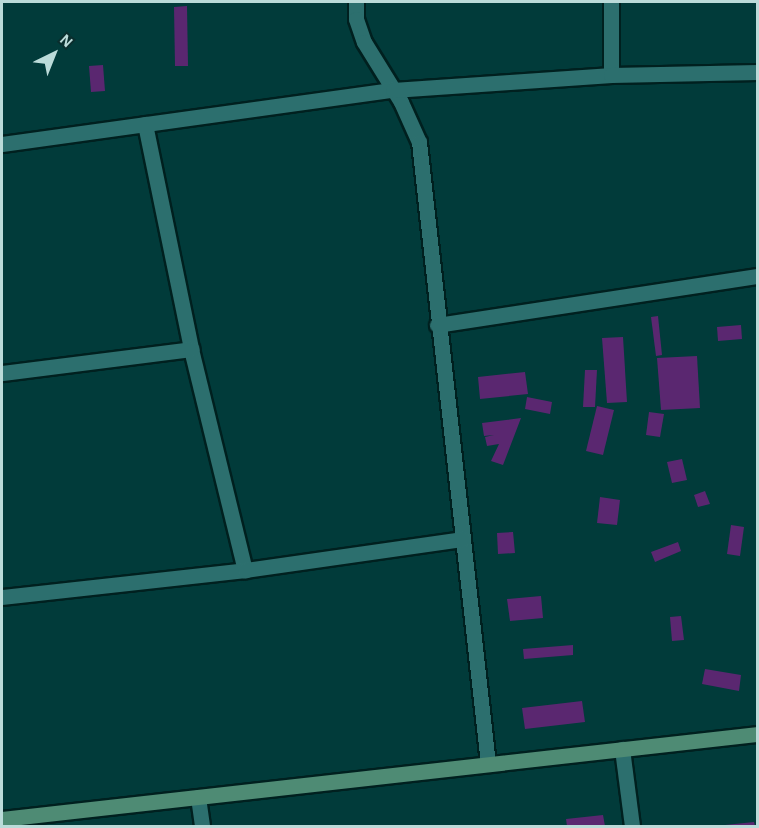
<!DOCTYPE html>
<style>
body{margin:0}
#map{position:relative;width:759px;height:828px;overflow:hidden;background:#013b3a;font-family:"Alegreya Sans",sans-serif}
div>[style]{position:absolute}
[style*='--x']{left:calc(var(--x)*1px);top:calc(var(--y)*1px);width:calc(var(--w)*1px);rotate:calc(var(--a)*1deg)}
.building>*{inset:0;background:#5a2770}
.roads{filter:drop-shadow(2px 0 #00201f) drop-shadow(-2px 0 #00201f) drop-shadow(0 2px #00201f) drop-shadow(0 -2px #00201f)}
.street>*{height:15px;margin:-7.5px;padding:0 7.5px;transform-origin:7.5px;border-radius:7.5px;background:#2c6f6e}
.secondary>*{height:15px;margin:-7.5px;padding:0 7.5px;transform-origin:7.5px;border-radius:7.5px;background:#4e8b74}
span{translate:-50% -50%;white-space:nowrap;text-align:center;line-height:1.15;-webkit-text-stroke:4.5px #0a2e2e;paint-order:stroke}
.frame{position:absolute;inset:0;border:3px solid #bbdbd9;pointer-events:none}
.north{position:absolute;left:24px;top:24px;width:60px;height:60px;-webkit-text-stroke:4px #0a2e2e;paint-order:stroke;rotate:43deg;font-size:16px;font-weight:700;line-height:24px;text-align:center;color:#bbdbd9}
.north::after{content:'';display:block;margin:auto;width:21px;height:27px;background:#bbdbd9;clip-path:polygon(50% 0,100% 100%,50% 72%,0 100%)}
</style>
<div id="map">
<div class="building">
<i style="clip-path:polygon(187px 6px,188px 66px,175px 66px,174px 7px)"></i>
<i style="clip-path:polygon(103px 65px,105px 91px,91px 92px,89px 66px)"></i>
<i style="clip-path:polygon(658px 316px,662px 355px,656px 356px,651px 317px)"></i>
<i style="clip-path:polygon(741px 325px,742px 339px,718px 341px,717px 327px)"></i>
<i style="clip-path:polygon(623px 337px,627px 402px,607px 403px,602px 338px)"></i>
<i style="clip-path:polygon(697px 356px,700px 408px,661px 410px,657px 358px)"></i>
<i style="clip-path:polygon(585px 370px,597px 370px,595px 407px,583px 407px)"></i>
<i style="clip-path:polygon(525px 372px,528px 394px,480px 399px,478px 377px)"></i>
<i style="clip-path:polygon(527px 397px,552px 402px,550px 414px,525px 409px)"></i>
<i style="clip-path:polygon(597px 406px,614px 410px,603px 455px,586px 451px)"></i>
<i style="clip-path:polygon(649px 412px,664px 414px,660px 437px,646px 435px)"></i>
<i style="clip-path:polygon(521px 418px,503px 465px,491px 461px,499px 444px,487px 446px,485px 437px,494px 435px,484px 436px,482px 423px)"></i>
<i style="clip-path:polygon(682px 459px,687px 480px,672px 483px,667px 462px)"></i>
<i style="clip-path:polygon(705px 491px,710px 504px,698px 507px,694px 495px)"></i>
<i style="clip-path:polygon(600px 497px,620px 500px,617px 525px,597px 523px)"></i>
<i style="clip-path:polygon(731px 525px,744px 527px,740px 556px,727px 554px)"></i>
<i style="clip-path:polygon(513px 532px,515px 553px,498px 554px,497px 533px)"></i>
<i style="clip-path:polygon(678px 542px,681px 551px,655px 562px,651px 552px)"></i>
<i style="clip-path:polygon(541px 596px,543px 618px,510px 621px,507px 599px)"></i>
<i style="clip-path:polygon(681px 616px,684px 640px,672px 641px,670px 617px)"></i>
<i style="clip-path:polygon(573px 645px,573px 655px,524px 659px,523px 649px)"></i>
<i style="clip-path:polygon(705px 669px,741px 675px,739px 691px,702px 684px)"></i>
<i style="clip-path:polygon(582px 701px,585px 722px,525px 729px,522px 708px)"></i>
<i style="clip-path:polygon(603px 815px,605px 826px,567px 826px,566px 819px)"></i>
<i style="clip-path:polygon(754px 822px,755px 826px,725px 826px,725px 825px)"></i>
</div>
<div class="roads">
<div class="street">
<i style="--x:356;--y:2;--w:17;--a:90"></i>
<i style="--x:356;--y:19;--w:24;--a:71"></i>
<i style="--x:364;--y:42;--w:70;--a:58.3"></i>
<i style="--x:401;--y:102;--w:44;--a:65.8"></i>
<i style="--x:419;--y:142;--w:626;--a:83.67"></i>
<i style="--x:611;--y:2;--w:73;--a:90"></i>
<i style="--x:145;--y:124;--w:230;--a:78.4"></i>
<i style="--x:191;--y:349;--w:228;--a:76.3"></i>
<i style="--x:2;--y:144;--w:395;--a:-7.9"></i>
<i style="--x:393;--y:90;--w:219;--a:-3.9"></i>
<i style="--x:611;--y:75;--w:147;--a:-1.2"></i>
<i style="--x:437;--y:325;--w:325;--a:-8.7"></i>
<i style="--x:2;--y:373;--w:191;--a:-7.2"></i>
<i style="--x:2;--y:597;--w:244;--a:-6.3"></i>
<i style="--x:245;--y:570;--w:220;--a:-8.1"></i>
<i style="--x:622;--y:749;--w:78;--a:82.6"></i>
<i style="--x:198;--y:797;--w:29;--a:82"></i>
</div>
<div class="secondary">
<i style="--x:2;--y:819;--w:761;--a:-6.42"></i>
</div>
</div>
<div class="frame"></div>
<div class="north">N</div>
</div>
